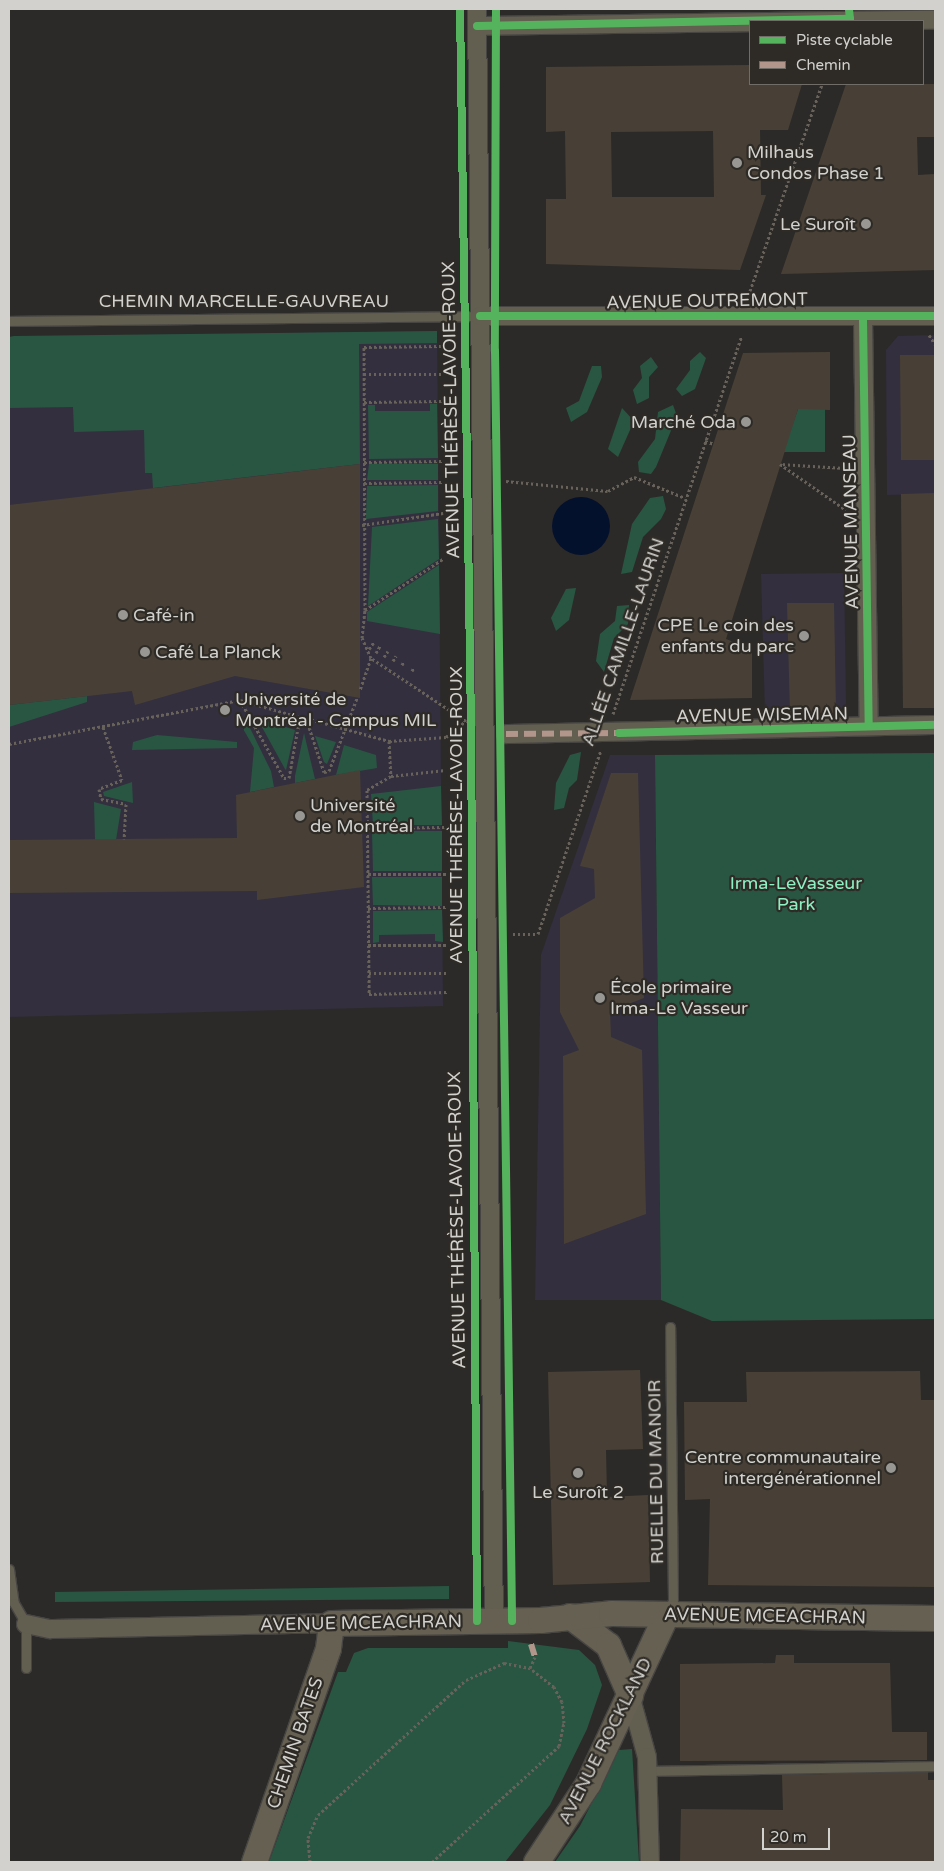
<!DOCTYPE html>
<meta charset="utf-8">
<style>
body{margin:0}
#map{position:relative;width:944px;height:1871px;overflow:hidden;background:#2c2a28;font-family:"Varela Round",sans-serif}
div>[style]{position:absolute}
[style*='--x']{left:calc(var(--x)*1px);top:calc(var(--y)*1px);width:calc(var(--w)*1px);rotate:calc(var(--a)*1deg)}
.education>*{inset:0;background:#332f3e}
.green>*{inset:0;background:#295643}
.water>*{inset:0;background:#04112c}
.round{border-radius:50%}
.building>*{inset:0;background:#484036}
.path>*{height:3px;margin-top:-1.5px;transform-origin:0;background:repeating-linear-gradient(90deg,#67635b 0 2.5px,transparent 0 5px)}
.roads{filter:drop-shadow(1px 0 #464543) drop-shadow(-1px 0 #464543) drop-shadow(0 1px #464543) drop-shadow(0 -1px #464543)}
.lane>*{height:9px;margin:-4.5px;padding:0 4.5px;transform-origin:4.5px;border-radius:4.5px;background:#625e50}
.street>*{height:18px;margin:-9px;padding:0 9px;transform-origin:9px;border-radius:9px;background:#625e50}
.secondary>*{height:25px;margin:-12.5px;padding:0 12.5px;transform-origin:12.5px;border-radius:12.5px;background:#656051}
.quiet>*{height:6px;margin-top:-3px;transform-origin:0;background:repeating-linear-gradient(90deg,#b2968c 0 12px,transparent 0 18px)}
.cycleway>*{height:8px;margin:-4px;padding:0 4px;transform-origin:4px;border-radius:4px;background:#56b35d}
.dots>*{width:14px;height:14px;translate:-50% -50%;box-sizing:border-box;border:2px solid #2e2b26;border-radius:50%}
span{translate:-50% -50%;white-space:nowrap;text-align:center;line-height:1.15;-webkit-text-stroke:4.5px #2e2b26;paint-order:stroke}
.poi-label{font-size:18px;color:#d3d1ce}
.left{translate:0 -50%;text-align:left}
.right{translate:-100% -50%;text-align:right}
.street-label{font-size:18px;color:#d3d1ce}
.park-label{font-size:18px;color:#8df0c3}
.frame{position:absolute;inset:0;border:10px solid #d3d1ce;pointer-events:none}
.legend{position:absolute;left:749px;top:20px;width:175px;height:65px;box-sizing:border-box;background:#2e2b26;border:1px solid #706d69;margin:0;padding:6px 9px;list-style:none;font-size:15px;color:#d3d1ce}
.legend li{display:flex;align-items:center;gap:10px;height:25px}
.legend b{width:25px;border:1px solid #706d69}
.scale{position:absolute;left:762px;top:1828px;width:68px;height:22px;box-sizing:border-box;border:2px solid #d3d1ce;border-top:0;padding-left:6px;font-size:15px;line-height:18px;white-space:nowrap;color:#d3d1ce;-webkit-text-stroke:4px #2e2b26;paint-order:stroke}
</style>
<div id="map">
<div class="education">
<i style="clip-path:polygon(437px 331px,443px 1006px,9px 1017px,9px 337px)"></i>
<i style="clip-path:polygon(935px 335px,935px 494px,887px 495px,886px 350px,898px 336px)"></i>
<i style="clip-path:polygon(844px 573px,846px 705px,836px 713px,765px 713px,761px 574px)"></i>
<i style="clip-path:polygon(610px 755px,655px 755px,661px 1300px,535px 1300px,541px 955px)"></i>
</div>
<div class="green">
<i style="clip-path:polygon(437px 331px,437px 343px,359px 344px,360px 464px,153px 488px,152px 473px,145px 473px,144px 430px,74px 432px,73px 407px,9px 408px,9px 337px,14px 336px)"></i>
<i style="clip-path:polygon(700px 352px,706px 358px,695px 389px,682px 396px,676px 389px,690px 370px,690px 361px)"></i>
<i style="clip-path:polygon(651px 357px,658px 367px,649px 377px,649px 398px,637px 404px,633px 390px,642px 378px,640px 366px)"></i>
<i style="clip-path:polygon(592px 366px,601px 366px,602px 377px,587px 412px,571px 422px,566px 408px,579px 401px)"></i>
<i style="clip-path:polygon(430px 404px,437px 404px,438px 458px,369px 459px,368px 405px,375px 405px,375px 411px,430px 411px)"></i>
<i style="clip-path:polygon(673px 405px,677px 416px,656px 467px,651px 474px,639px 472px,638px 462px,655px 439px,658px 412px)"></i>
<i style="clip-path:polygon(622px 408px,634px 421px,618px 457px,608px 449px)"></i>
<i style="clip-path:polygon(798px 409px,825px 409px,825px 452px,783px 452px)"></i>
<i style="clip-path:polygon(369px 464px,438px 464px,438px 480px,367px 480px)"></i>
<i style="clip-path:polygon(438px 485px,438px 511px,366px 519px,367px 486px)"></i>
<i style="clip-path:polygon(663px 496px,666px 509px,661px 519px,643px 537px,632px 572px,621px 574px,632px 524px,650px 498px)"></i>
<i style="clip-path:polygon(438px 519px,439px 559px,368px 606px,372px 527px)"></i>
<i style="clip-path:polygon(439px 565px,440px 634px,367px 621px,367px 612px)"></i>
<i style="clip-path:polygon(576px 588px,569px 620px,556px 631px,551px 618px,566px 589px)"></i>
<i style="clip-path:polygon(629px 605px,628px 624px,614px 638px,604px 672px,596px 661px,600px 634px,615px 621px,617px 606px)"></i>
<i style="clip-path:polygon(87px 696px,87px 702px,9px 727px,9px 705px)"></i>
<i style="clip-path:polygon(257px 718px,295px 730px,286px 770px,285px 769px)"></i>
<i style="clip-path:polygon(248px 724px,271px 771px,274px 787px,250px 792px,254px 748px,242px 727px)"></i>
<i style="clip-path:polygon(304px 733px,315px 779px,295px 783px,295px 776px)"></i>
<i style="clip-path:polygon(157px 735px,237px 742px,237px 748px,132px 750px,133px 742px)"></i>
<i style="clip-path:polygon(315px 736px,336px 742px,327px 764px,324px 762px)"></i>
<i style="clip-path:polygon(344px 745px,376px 755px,377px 768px,336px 775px)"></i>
<i style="clip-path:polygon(581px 752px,577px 780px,569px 788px,564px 808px,554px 810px,556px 783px,570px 755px)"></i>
<i style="clip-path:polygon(935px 753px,935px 1319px,712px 1321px,661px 1300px,655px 755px)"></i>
<i style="clip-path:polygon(132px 782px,133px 803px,104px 796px,103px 792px)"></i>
<i style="clip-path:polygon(441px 786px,442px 825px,373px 825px,371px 794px)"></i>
<i style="clip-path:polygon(94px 802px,121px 809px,116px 840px,95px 840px)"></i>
<i style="clip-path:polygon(372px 831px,442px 831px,442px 871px,373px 871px)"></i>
<i style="clip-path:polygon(372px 877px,442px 877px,442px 906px,373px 905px)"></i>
<i style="clip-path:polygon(442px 910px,443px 942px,435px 941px,435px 934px,379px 935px,379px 942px,373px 943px,373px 911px)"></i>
<i style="clip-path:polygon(449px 1586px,449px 1599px,55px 1602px,55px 1592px)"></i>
<i style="clip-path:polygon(508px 1641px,579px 1650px,595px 1665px,602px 1685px,587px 1729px,550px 1805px,505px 1862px,269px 1862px,338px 1672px,346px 1672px,354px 1653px,368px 1648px,508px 1648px)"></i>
<i style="clip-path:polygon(632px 1749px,639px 1862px,555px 1862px,580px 1826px,619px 1750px)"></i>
</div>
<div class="water">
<i class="round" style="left:552px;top:497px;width:58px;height:58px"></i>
</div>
<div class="building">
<i style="clip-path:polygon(evenodd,750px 65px,750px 84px,802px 84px,788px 130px,760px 130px,761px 195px,766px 195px,740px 270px,546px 264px,546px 199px,566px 199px,565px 131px,546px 132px,546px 67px,750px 65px,713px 131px,714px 197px,612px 197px,611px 132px,713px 131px)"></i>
<i style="clip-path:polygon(846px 84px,935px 84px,935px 137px,917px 137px,918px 175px,935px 174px,935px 270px,781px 274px)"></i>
<i style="clip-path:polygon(830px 352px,830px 410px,798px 409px,726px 639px,752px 649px,752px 698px,630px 700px,743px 353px)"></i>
<i style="clip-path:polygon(900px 355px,935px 355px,935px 460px,901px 460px)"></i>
<i style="clip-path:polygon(360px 464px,360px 698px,235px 676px,135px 705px,132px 691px,9px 705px,9px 505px)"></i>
<i style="clip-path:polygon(935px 493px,935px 708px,903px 708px,901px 494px)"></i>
<i style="clip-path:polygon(787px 603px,834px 603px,836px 713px,790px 713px)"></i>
<i style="clip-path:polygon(360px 770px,364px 887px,257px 900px,257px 891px,9px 893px,9px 840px,237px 838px,236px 795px)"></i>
<i style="clip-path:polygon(611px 773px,638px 773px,644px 998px,610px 1011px,611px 1037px,642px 1050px,646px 1214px,564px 1244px,563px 1056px,579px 1050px,560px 1012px,560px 918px,595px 898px,594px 869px,580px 866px)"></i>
<i style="clip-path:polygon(640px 1370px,643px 1449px,606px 1450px,607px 1497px,648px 1495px,650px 1582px,553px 1585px,548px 1372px)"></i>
<i style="clip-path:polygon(920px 1371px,921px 1400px,935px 1400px,935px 1587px,708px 1585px,710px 1499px,685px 1500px,684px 1402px,747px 1402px,746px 1372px)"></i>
<i style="clip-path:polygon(776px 1655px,794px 1655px,794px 1663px,890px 1663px,892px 1732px,927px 1732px,927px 1760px,680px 1761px,680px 1664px,775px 1663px)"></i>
<i style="clip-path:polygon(928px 1772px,928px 1780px,934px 1780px,935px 1862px,680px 1862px,681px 1809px,783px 1810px,782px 1775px)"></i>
</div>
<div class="path">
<i style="--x:750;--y:291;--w:219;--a:-70.8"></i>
<i style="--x:929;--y:335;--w:11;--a:56"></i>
<i style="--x:364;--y:374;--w:77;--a:0"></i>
<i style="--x:364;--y:402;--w:78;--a:-0.7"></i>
<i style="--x:705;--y:441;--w:9;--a:18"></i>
<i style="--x:364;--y:462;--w:79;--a:-0.7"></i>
<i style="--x:845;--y:468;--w:65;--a:-176.5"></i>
<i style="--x:780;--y:464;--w:80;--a:34.9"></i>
<i style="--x:506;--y:481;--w:102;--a:5.6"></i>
<i style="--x:608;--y:491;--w:30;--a:-28"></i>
<i style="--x:634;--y:477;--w:55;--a:22.4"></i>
<i style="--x:364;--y:483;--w:79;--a:-0.7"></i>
<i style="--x:362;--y:525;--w:82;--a:-8.4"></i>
<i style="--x:365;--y:610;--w:263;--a:-90.2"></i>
<i style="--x:364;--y:347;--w:77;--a:-0.7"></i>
<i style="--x:369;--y:649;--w:9;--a:-54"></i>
<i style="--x:376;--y:653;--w:8;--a:-60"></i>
<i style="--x:384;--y:657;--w:7;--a:-56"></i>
<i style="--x:371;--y:658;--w:22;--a:-114"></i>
<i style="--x:362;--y:638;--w:28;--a:-84"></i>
<i style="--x:365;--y:610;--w:93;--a:-33.2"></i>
<i style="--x:393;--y:661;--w:6;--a:-59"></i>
<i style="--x:402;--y:665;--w:4;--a:-63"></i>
<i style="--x:412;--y:671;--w:4;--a:-63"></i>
<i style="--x:240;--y:700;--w:90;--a:60.6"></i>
<i style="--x:284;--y:778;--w:5;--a:0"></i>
<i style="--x:289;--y:778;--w:62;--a:-79.8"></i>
<i style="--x:300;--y:717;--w:6;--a:9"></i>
<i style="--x:306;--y:718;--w:57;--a:71.6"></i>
<i style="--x:324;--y:772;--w:5;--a:-11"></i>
<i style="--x:329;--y:771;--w:78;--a:-69"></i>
<i style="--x:613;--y:714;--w:399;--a:-71.2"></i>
<i style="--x:306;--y:718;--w:86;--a:15.5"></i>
<i style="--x:389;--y:741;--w:57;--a:-4"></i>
<i style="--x:446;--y:737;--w:26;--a:-39"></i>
<i style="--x:466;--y:721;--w:114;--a:-146.4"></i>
<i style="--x:371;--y:658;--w:34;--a:109"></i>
<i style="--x:103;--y:727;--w:56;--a:70.3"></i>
<i style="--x:122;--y:780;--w:25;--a:159"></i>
<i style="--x:99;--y:789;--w:10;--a:79"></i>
<i style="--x:101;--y:799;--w:25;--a:11"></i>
<i style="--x:126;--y:804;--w:35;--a:93"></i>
<i style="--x:389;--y:741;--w:35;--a:87"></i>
<i style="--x:391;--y:776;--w:28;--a:150"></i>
<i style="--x:367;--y:790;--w:204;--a:89.4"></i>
<i style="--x:369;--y:994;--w:78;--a:-1.5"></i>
<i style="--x:9;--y:744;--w:235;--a:-10.8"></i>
<i style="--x:240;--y:700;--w:62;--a:15.8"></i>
<i style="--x:391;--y:776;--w:55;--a:-6.2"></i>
<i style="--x:367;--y:828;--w:79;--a:-0.7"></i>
<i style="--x:368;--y:874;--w:78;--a:0"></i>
<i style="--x:368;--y:908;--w:79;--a:-0.7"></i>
<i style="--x:513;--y:934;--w:25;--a:0"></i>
<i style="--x:538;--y:934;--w:194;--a:-71.1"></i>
<i style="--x:368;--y:945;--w:78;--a:0"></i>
<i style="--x:369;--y:973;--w:78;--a:0"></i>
<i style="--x:310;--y:1862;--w:24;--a:-95"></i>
<i style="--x:308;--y:1838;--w:25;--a:-67"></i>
<i style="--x:318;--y:1815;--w:200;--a:-42.4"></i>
<i style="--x:466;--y:1680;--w:42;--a:-24.1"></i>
<i style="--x:504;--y:1663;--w:26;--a:11"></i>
<i style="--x:432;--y:1862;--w:172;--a:-42.4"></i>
<i style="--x:559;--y:1746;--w:24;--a:-78"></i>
<i style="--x:564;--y:1723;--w:21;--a:-95"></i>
<i style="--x:562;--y:1702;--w:17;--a:-118"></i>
<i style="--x:554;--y:1687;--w:31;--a:-142"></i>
<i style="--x:530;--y:1668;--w:12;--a:-66"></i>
</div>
<div class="roads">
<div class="lane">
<i style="--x:9;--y:321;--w:471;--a:-0.6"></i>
<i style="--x:9;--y:1569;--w:34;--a:82"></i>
<i style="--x:14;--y:1603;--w:24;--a:60"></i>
<i style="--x:26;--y:1624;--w:44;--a:90"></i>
<i style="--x:668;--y:1610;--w:10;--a:-61"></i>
<i style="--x:673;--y:1601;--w:274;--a:-90.6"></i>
<i style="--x:648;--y:1771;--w:287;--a:-1"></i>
</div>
<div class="street">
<i style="--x:477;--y:9;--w:1612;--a:89.4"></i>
<i style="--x:477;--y:26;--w:458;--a:-0.8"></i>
<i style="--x:480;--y:316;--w:455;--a:0"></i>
<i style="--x:863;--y:318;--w:408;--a:89.2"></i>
<i style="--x:506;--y:734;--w:429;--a:-1.2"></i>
<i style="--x:26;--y:1624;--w:25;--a:12"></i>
<i style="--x:50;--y:1629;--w:281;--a:-1.2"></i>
<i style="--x:630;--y:1695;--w:64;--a:74.7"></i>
<i style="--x:647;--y:1757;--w:105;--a:88.4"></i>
</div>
<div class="secondary">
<i style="--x:570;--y:1616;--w:48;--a:37.3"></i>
<i style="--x:608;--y:1645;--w:55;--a:66.3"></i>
<i style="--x:254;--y:1862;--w:226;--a:-70.9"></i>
<i style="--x:328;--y:1648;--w:25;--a:-83"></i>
<i style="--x:331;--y:1623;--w:209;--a:-0.8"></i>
<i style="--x:540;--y:1620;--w:71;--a:-5.6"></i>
<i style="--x:611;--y:1613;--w:324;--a:0.9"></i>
<i style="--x:536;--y:1862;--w:95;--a:-56.6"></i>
<i style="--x:588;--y:1783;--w:185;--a:-65.1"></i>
</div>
</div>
<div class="quiet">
<i style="--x:506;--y:734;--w:116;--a:-0.5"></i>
<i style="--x:531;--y:1644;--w:14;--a:73"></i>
</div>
<div class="cycleway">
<i style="--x:460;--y:9;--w:714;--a:89.12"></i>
<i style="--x:471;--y:723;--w:898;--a:89.62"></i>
<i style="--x:496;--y:9;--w:342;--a:90.2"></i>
<i style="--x:495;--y:351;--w:1270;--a:89.23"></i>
<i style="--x:477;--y:26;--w:373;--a:-1.1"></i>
<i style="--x:850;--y:19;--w:10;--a:-96"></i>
<i style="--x:480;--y:316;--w:455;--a:0"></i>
<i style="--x:863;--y:318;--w:408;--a:89.2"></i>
<i style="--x:619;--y:733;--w:316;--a:-1.5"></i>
</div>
<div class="dots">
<i style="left:737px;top:163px;background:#999794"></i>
<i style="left:866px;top:224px;background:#999794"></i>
<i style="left:746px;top:422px;background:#999794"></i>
<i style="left:123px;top:615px;background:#999794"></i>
<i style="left:804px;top:636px;background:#999794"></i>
<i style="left:145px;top:652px;background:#999794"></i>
<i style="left:225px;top:710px;background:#999794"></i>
<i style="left:300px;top:816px;background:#999794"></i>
<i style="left:600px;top:998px;background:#999794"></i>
<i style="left:891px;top:1468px;background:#999794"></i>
<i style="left:578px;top:1473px;background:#999794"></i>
</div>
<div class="poi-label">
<span class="left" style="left:747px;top:163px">Milhaus<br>Condos Phase 1</span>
<span class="right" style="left:856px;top:224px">Le Suroît</span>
<span class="right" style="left:736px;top:422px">Marché Oda</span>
<span class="left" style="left:133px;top:615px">Café-in</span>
<span class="right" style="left:794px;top:636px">CPE Le coin des<br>enfants du parc</span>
<span class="left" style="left:155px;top:652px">Café La Planck</span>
<span class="left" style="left:235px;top:710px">Université de<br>Montréal - Campus MIL</span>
<span class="left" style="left:310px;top:816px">Université<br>de Montréal</span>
<span class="left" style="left:610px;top:998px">École primaire<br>Irma-Le Vasseur</span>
<span class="right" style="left:881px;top:1468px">Centre communautaire<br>intergénérationnel</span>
<span style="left:578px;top:1492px">Le Suroît 2</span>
</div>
<div class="street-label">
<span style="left:244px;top:301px">CHEMIN MARCELLE-GAUVREAU</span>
<span style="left:707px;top:301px;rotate:-1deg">AVENUE OUTREMONT</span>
<span style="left:451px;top:410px;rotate:-91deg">AVENUE THÉRÈSE-LAVOIE-ROUX</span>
<span style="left:851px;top:522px;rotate:-91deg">AVENUE MANSEAU</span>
<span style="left:623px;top:642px;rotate:-71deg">ALLÉE CAMILLE-LAURIN</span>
<span style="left:762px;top:715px;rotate:-1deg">AVENUE WISEMAN</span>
<span style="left:456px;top:815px;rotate:-90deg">AVENUE THÉRÈSE-LAVOIE-ROUX</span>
<span style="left:457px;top:1220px;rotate:-91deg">AVENUE THÉRÈSE-LAVOIE-ROUX</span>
<span style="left:656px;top:1472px;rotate:-91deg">RUELLE DU MANOIR</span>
<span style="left:765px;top:1616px;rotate:1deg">AVENUE MCEACHRAN</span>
<span style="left:361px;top:1623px;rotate:-1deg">AVENUE MCEACHRAN</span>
<span style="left:605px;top:1741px;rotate:-63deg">AVENUE ROCKLAND</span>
<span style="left:295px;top:1743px;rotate:-71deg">CHEMIN BATES</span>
</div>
<div class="park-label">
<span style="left:796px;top:894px">Irma-LeVasseur<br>Park</span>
</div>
<div class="frame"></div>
<ul class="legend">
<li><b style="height:6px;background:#56b35d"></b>Piste cyclable</li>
<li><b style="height:6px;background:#b2968c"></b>Chemin</li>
</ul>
<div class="scale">20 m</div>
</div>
